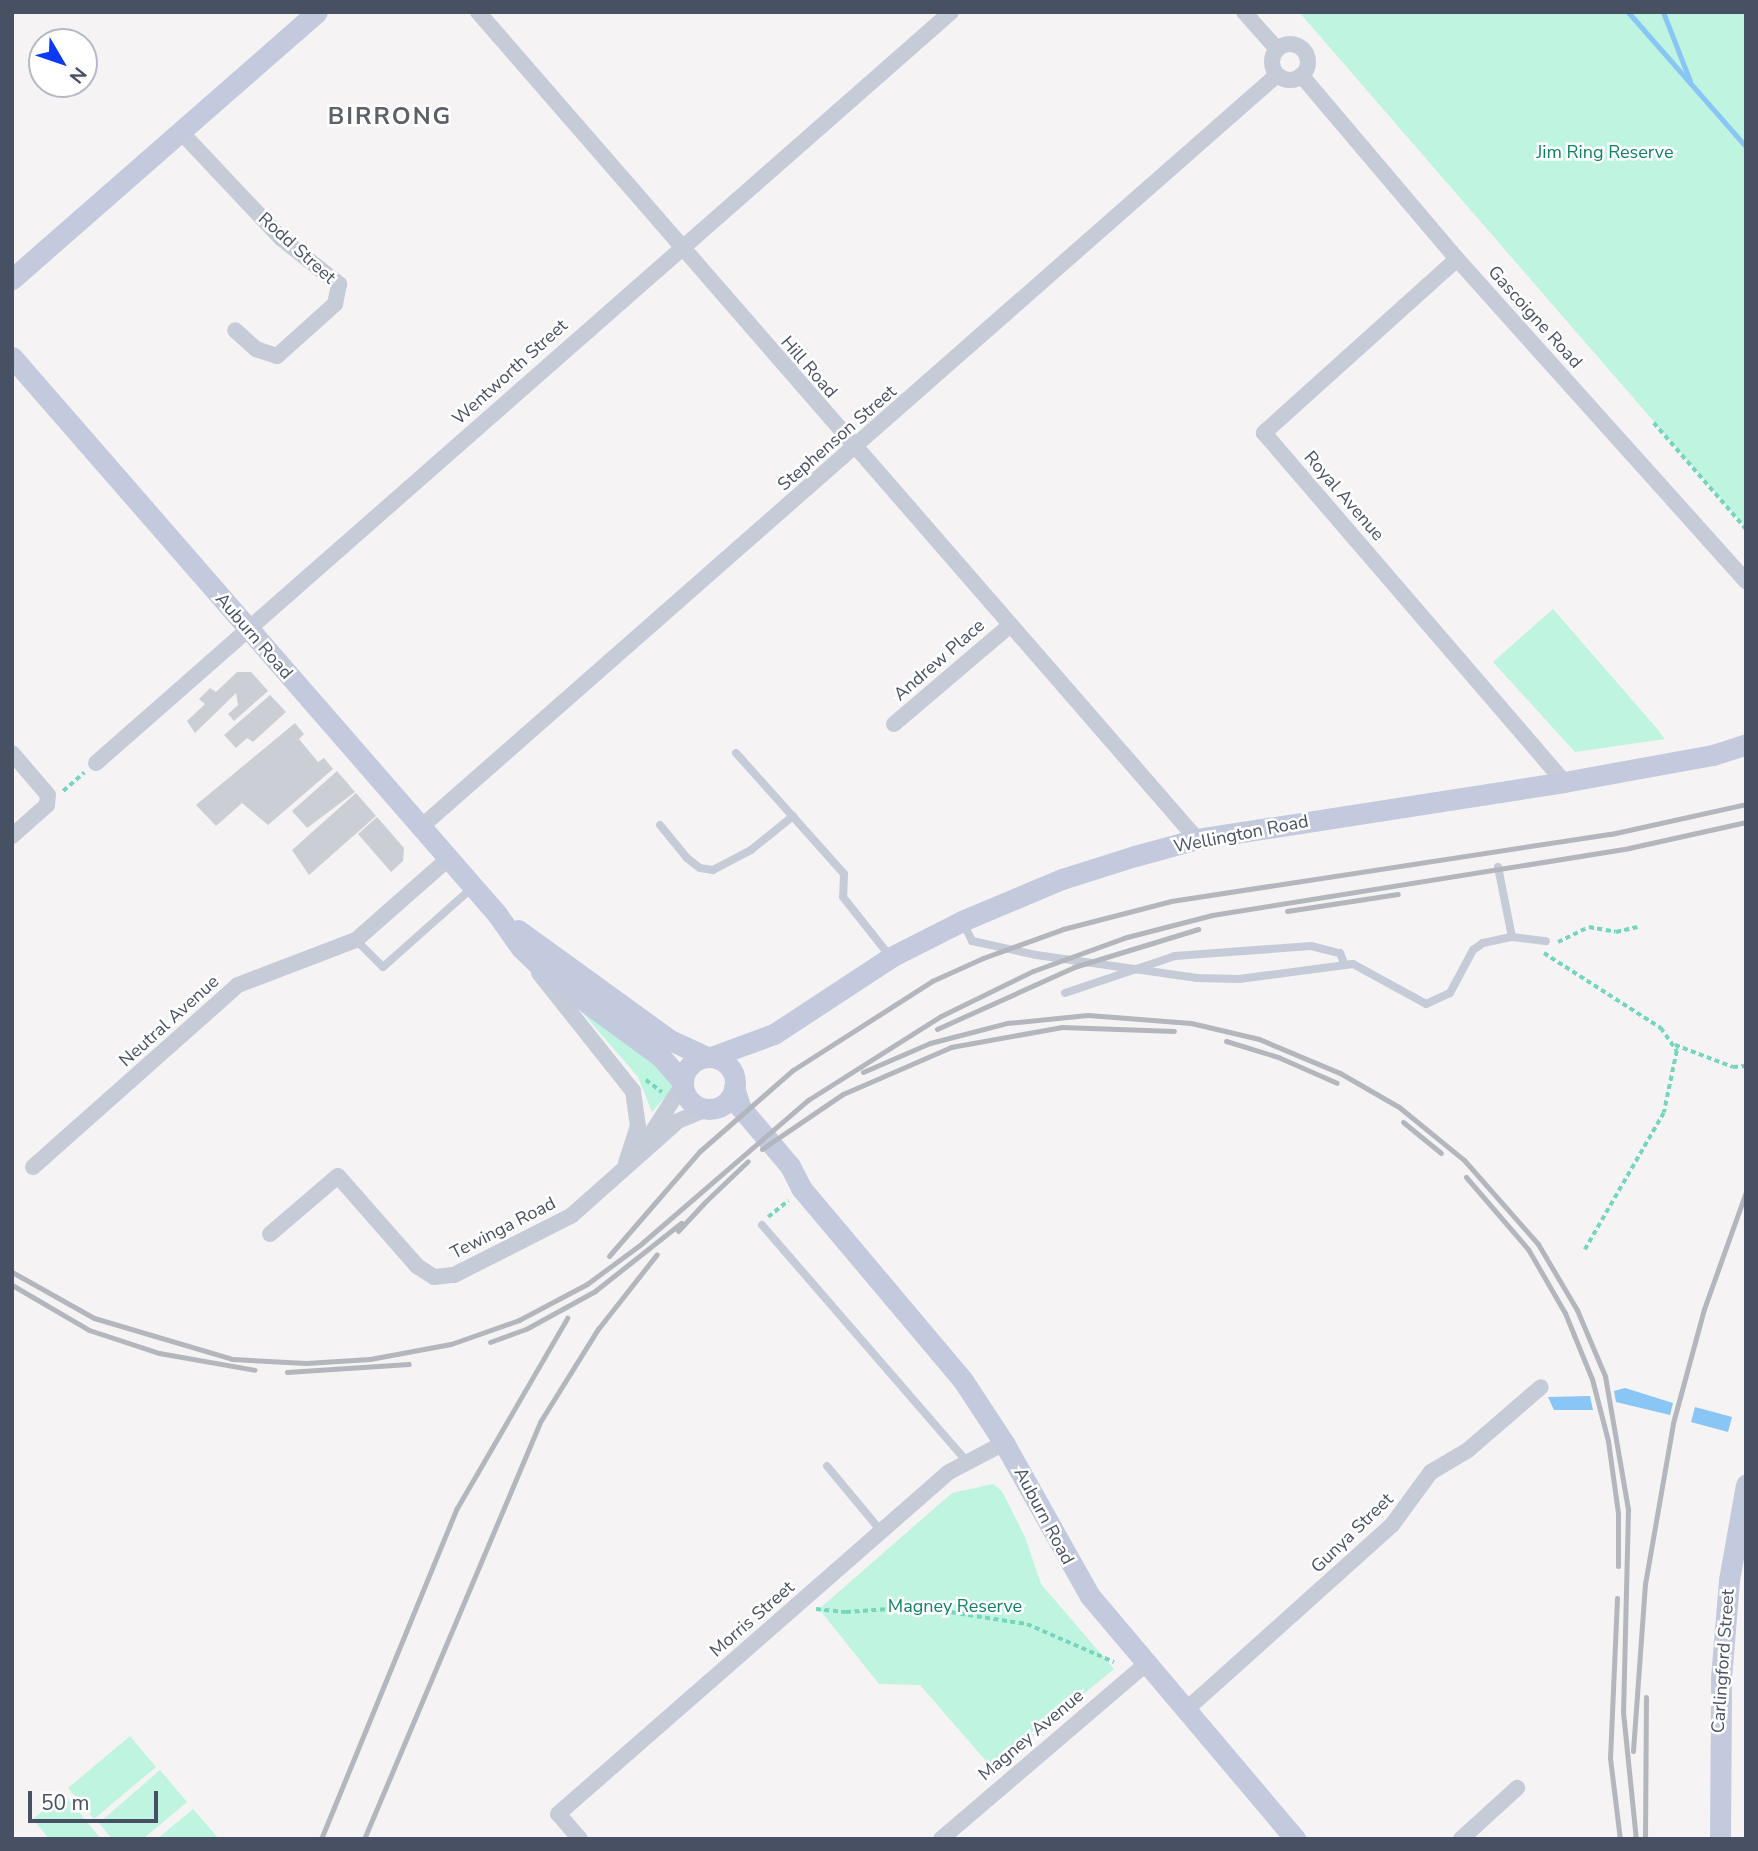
<!DOCTYPE html>
<style>
body{margin:0}
#map{position:relative;width:1758px;height:1851px;overflow:hidden;background:#f5f3f3;font-family:"Nunito Sans",sans-serif}
div>[style]{position:absolute}
[style*='--x']{left:calc(var(--x)*1px);top:calc(var(--y)*1px);width:calc(var(--w)*1px);rotate:calc(var(--a)*1deg)}
.green>*{inset:0;background:#bff4e0}
.water>*{inset:0;background:#89c5f5}
.stream>*{height:5px;margin:-2.5px;padding:0 2.5px;transform-origin:2.5px;border-radius:2.5px;background:#89c5f5}
.building>*{inset:0;background:#ccced5}
.path>*{height:3.5px;margin-top:-1.75px;transform-origin:0;background:repeating-linear-gradient(90deg,#73d6bd 0 5px,transparent 0 8.5px)}
.lane>*{height:8px;margin:-4px;padding:0 4px;transform-origin:4px;border-radius:4px;background:#c6cbd8}
.street>*{height:16px;margin:-8px;padding:0 8px;transform-origin:8px;border-radius:8px;background:#c6cbd8}
.street>.ring{margin:-8px;padding:0;box-sizing:content-box;background:none;border:16px solid #c6cbd8;border-radius:50%}
.secondary>*{height:21px;margin:-10.5px;padding:0 10.5px;transform-origin:10.5px;border-radius:10.5px;background:#c4cadd}
.secondary>.ring{margin:-10.5px;padding:0;box-sizing:content-box;background:none;border:21px solid #c4cadd;border-radius:50%}
.rail>*{height:5px;margin:-2.5px;padding:0 2.5px;transform-origin:2.5px;border-radius:2.5px;background:#b4b6be}
span{translate:-50% -50%;white-space:nowrap;text-align:center;line-height:1.15;-webkit-text-stroke:5px #fff;paint-order:stroke}
.park-label{font-size:18px;color:#0f8264}
.street-label{font-size:18px;color:#485063}
.district-label{font-size:24px;color:#5e6069;font-weight:700;letter-spacing:2px}
.frame{position:absolute;inset:0;border:14px solid #485063;pointer-events:none}
.north{position:absolute;left:28px;top:28px;width:70px;height:70px;box-sizing:border-box;background:#fff;border:2px solid #b6b9c1;border-radius:50%;rotate:129deg;font-size:19px;font-weight:700;line-height:28px;text-align:center;color:#485063}
.north::after{content:'';display:block;margin:auto;width:24px;height:32px;background:#0a3af7;clip-path:polygon(50% 0,100% 100%,50% 72%,0 100%)}
.scale{position:absolute;left:28px;top:1791px;width:130px;height:32px;box-sizing:border-box;border:4px solid #485063;border-top:0;padding-left:9px;font-size:21px;line-height:24px;white-space:nowrap;color:#485063;-webkit-text-stroke:5px #fff;paint-order:stroke}
</style>
<div id="map">
<div class="green">
<i style="clip-path:polygon(1299px 12px,1746px 12px,1746px 528px,1604px 364px)"></i>
<i style="clip-path:polygon(1553px 609px,1653px 724px,1665px 739px,1575px 752px,1493px 662px)"></i>
<i style="clip-path:polygon(581px 1011px,665px 1070px,674px 1087px,652px 1112px,638px 1077px)"></i>
<i style="clip-path:polygon(993px 1484px,1002px 1491px,1025px 1537px,1041px 1584px,1114px 1669px,993px 1769px,920px 1685px,879px 1684px,819px 1609px,952px 1493px)"></i>
<i style="clip-path:polygon(130px 1736px,156px 1767px,94px 1819px,68px 1788px)"></i>
<i style="clip-path:polygon(160px 1770px,187px 1802px,143px 1839px,112px 1839px,99px 1823px)"></i>
<i style="clip-path:polygon(64px 1794px,101px 1839px,49px 1839px,33px 1819px)"></i>
<i style="clip-path:polygon(193px 1809px,219px 1839px,157px 1839px)"></i>
</div>
<div class="water">
<i style="clip-path:polygon(1625px 1388px,1673px 1403px,1670px 1415px,1616px 1402px,1614px 1391px)"></i>
<i style="clip-path:polygon(1590px 1396px,1593px 1410px,1554px 1410px,1548px 1397px)"></i>
<i style="clip-path:polygon(1695px 1407px,1732px 1417px,1728px 1432px,1691px 1422px)"></i>
</div>
<div class="stream">
<i style="--x:1628;--y:12;--w:179;--a:48.8"></i>
<i style="--x:1663;--y:12;--w:74;--a:68.6"></i>
</div>
<div class="building">
<i style="clip-path:polygon(237px 672px,251px 672px,268px 691px,234px 721px,228px 714px,238px 705px,236px 693px,195px 733px,187px 721px,205px 704px,199px 699px,210px 688px,216px 692px)"></i>
<i style="clip-path:polygon(270px 695px,286px 712px,253px 742px,247px 738px,236px 748px,224px 735px)"></i>
<i style="clip-path:polygon(295px 723px,304px 734px,299px 739px,318px 762px,324px 758px,333px 769px,268px 825px,242px 803px,216px 826px,196px 805px)"></i>
<i style="clip-path:polygon(337px 771px,355px 792px,307px 828px,292px 811px)"></i>
<i style="clip-path:polygon(356px 793px,376px 816px,309px 875px,292px 850px)"></i>
<i style="clip-path:polygon(377px 817px,404px 848px,403px 861px,391px 872px,358px 834px)"></i>
</div>
<div class="path">
<i style="--x:1654;--y:423;--w:140;--a:49"></i>
<i style="--x:63;--y:791;--w:28;--a:-41"></i>
<i style="--x:1558;--y:942;--w:34;--a:-26"></i>
<i style="--x:1589;--y:927;--w:27;--a:10"></i>
<i style="--x:1616;--y:932;--w:22;--a:-13"></i>
<i style="--x:1544;--y:953;--w:139;--a:32.7"></i>
<i style="--x:1661;--y:1028;--w:28;--a:55"></i>
<i style="--x:1677;--y:1051;--w:63;--a:101.8"></i>
<i style="--x:1664;--y:1113;--w:158;--a:120"></i>
<i style="--x:1675;--y:1045;--w:62;--a:20.8"></i>
<i style="--x:1733;--y:1067;--w:13;--a:-4"></i>
<i style="--x:646;--y:1080;--w:20;--a:37"></i>
<i style="--x:768;--y:1217;--w:26;--a:-39"></i>
<i style="--x:816;--y:1609;--w:30;--a:6"></i>
<i style="--x:846;--y:1612;--w:72;--a:-4"></i>
<i style="--x:918;--y:1607;--w:110;--a:8.9"></i>
<i style="--x:1027;--y:1624;--w:95;--a:23.6"></i>
</div>
<div class="lane">
<i style="--x:736;--y:753;--w:162;--a:48.2"></i>
<i style="--x:844;--y:874;--w:23;--a:92"></i>
<i style="--x:843;--y:897;--w:74;--a:51.6"></i>
<i style="--x:660;--y:825;--w:43;--a:50.7"></i>
<i style="--x:687;--y:858;--w:16;--a:38"></i>
<i style="--x:700;--y:868;--w:13;--a:9"></i>
<i style="--x:713;--y:870;--w:43;--a:-27.8"></i>
<i style="--x:751;--y:850;--w:54;--a:-39"></i>
<i style="--x:1498;--y:867;--w:71;--a:78.7"></i>
<i style="--x:963;--y:923;--w:20;--a:63"></i>
<i style="--x:972;--y:941;--w:66;--a:12.3"></i>
<i style="--x:1036;--y:955;--w:163;--a:8.1"></i>
<i style="--x:1197;--y:978;--w:42;--a:1.4"></i>
<i style="--x:1239;--y:979;--w:115;--a:-7.5"></i>
<i style="--x:1353;--y:964;--w:83;--a:28.7"></i>
<i style="--x:1426;--y:1004;--w:26;--a:-25"></i>
<i style="--x:1450;--y:993;--w:49;--a:-61.9"></i>
<i style="--x:1473;--y:950;--w:12;--a:-35"></i>
<i style="--x:1483;--y:943;--w:30;--a:-12"></i>
<i style="--x:1512;--y:937;--w:34;--a:7"></i>
<i style="--x:356;--y:940;--w:38;--a:45"></i>
<i style="--x:383;--y:967;--w:120;--a:-41.6"></i>
<i style="--x:1065;--y:993;--w:116;--a:-18.6"></i>
<i style="--x:1175;--y:956;--w:136;--a:-4.2"></i>
<i style="--x:1311;--y:946;--w:30;--a:14"></i>
<i style="--x:1340;--y:953;--w:11;--a:68"></i>
<i style="--x:762;--y:1225;--w:313;--a:49.1"></i>
<i style="--x:827;--y:1466;--w:85;--a:50.3"></i>
</div>
<div class="street">
<i style="--x:478;--y:12;--w:1096;--a:49"></i>
<i style="--x:1244;--y:12;--w:50;--a:48.3"></i>
<i class="ring" style="left:1272px;top:44px;width:20px;height:20px"></i>
<i style="--x:1301;--y:75;--w:241;--a:49.7"></i>
<i style="--x:1457;--y:259;--w:433;--a:48.1"></i>
<i style="--x:181;--y:132;--w:147;--a:46.7"></i>
<i style="--x:282;--y:239;--w:73;--a:38.3"></i>
<i style="--x:339;--y:284;--w:20;--a:101"></i>
<i style="--x:335;--y:304;--w:78;--a:138.1"></i>
<i style="--x:277;--y:356;--w:22;--a:-162"></i>
<i style="--x:256;--y:349;--w:28;--a:-138"></i>
<i style="--x:1457;--y:259;--w:260;--a:138"></i>
<i style="--x:1264;--y:433;--w:460;--a:49.3"></i>
<i style="--x:894;--y:724;--w:151;--a:-40.4"></i>
<i style="--x:12;--y:753;--w:55;--a:49.4"></i>
<i style="--x:48;--y:795;--w:10;--a:96"></i>
<i style="--x:47;--y:805;--w:47;--a:138.5"></i>
<i style="--x:96;--y:763;--w:1138;--a:-41.29"></i>
<i style="--x:421;--y:827;--w:1139;--a:-41.3"></i>
<i style="--x:539;--y:973;--w:151;--a:51.5"></i>
<i style="--x:633;--y:1091;--w:35;--a:82"></i>
<i style="--x:638;--y:1126;--w:39;--a:108"></i>
<i style="--x:647;--y:1140;--w:64;--a:-57.1"></i>
<i style="--x:33;--y:1167;--w:274;--a:-41.6"></i>
<i style="--x:238;--y:985;--w:126;--a:-20.9"></i>
<i style="--x:356;--y:940;--w:123;--a:-41.4"></i>
<i style="--x:270;--y:1234;--w:89;--a:-40.5"></i>
<i style="--x:338;--y:1176;--w:120;--a:48.7"></i>
<i style="--x:417;--y:1266;--w:20;--a:33"></i>
<i style="--x:434;--y:1277;--w:20;--a:-6"></i>
<i style="--x:454;--y:1275;--w:131;--a:-26.8"></i>
<i style="--x:571;--y:1216;--w:143;--a:-41.6"></i>
<i style="--x:678;--y:1121;--w:30;--a:-23"></i>
<i style="--x:1188;--y:1708;--w:274;--a:-41.9"></i>
<i style="--x:1392;--y:1525;--w:66;--a:-53.7"></i>
<i style="--x:1431;--y:1472;--w:43;--a:-30.7"></i>
<i style="--x:1468;--y:1450;--w:96;--a:-40.8"></i>
<i style="--x:580;--y:1839;--w:33;--a:-131"></i>
<i style="--x:558;--y:1814;--w:519;--a:-41.18"></i>
<i style="--x:949;--y:1472;--w:62;--a:-27.8"></i>
<i style="--x:941;--y:1839;--w:271;--a:-40.5"></i>
<i style="--x:1461;--y:1839;--w:76;--a:-42.3"></i>
</div>
<div class="secondary">
<i style="--x:12;--y:279;--w:405;--a:-41.2"></i>
<i style="--x:12;--y:357;--w:739;--a:48.95"></i>
<i style="--x:497;--y:914;--w:42;--a:54.8"></i>
<i style="--x:521;--y:948;--w:39;--a:44"></i>
<i style="--x:549;--y:975;--w:139;--a:36.2"></i>
<i style="--x:661;--y:1057;--w:32;--a:49"></i>
<i style="--x:518;--y:930;--w:188;--a:35.9"></i>
<i style="--x:670;--y:1040;--w:41;--a:24.7"></i>
<i class="ring" style="left:683px;top:1057px;width:31px;height:31px"></i>
<i style="--x:711;--y:1057;--w:67;--a:-20.1"></i>
<i style="--x:774;--y:1034;--w:140;--a:-33.3"></i>
<i style="--x:891;--y:957;--w:80;--a:-26.9"></i>
<i style="--x:962;--y:921;--w:108;--a:-22.8"></i>
<i style="--x:1062;--y:879;--w:77;--a:-17.5"></i>
<i style="--x:1135;--y:856;--w:64;--a:-15.3"></i>
<i style="--x:1197;--y:839;--w:371;--a:-8.8"></i>
<i style="--x:1564;--y:782;--w:151;--a:-10.3"></i>
<i style="--x:1713;--y:755;--w:35;--a:-18"></i>
<i style="--x:734;--y:1087;--w:21;--a:73"></i>
<i style="--x:740;--y:1107;--w:77;--a:49.7"></i>
<i style="--x:790;--y:1166;--w:25;--a:63"></i>
<i style="--x:801;--y:1188;--w:250;--a:49.9"></i>
<i style="--x:962;--y:1379;--w:77;--a:56.7"></i>
<i style="--x:1004;--y:1443;--w:176;--a:60.7"></i>
<i style="--x:1090;--y:1596;--w:318;--a:49.8"></i>
<i style="--x:1720;--y:1839;--w:161;--a:-89.6"></i>
<i style="--x:1721;--y:1678;--w:98;--a:-85.3"></i>
<i style="--x:1729;--y:1580;--w:97;--a:-79.9"></i>
</div>
<div class="rail">
<i style="--x:1287;--y:911;--w:112;--a:-8.7"></i>
<i style="--x:937;--y:1029;--w:150;--a:-24.3"></i>
<i style="--x:1074;--y:967;--w:130;--a:-17"></i>
<i style="--x:1226;--y:1041;--w:54;--a:17.1"></i>
<i style="--x:1278;--y:1057;--w:64;--a:23.8"></i>
<i style="--x:863;--y:1072;--w:73;--a:-23.4"></i>
<i style="--x:930;--y:1043;--w:80;--a:-14.6"></i>
<i style="--x:1007;--y:1023;--w:81;--a:-5.6"></i>
<i style="--x:1088;--y:1015;--w:103;--a:4.4"></i>
<i style="--x:1191;--y:1023;--w:70;--a:13.2"></i>
<i style="--x:1259;--y:1039;--w:88;--a:22.8"></i>
<i style="--x:1340;--y:1073;--w:68;--a:30"></i>
<i style="--x:1399;--y:1107;--w:84;--a:39.2"></i>
<i style="--x:1464;--y:1160;--w:112;--a:48.6"></i>
<i style="--x:1538;--y:1244;--w:77;--a:59.4"></i>
<i style="--x:1577;--y:1310;--w:72;--a:67"></i>
<i style="--x:1605;--y:1376;--w:135;--a:80.2"></i>
<i style="--x:1628;--y:1509;--w:203;--a:91.4"></i>
<i style="--x:1623;--y:1712;--w:128;--a:84.2"></i>
<i style="--x:1403;--y:1122;--w:49;--a:39.2"></i>
<i style="--x:762;--y:1149;--w:98;--a:-34.2"></i>
<i style="--x:843;--y:1094;--w:118;--a:-23.5"></i>
<i style="--x:951;--y:1047;--w:113;--a:-10.2"></i>
<i style="--x:1062;--y:1027;--w:112;--a:2"></i>
<i style="--x:1466;--y:1177;--w:95;--a:49.3"></i>
<i style="--x:1528;--y:1249;--w:74;--a:60"></i>
<i style="--x:1565;--y:1313;--w:71;--a:67.8"></i>
<i style="--x:1592;--y:1379;--w:64;--a:75.5"></i>
<i style="--x:1608;--y:1441;--w:73;--a:82.1"></i>
<i style="--x:1618;--y:1513;--w:53;--a:90"></i>
<i style="--x:705;--y:1202;--w:59;--a:-43.6"></i>
<i style="--x:678;--y:1231;--w:38;--a:-47"></i>
<i style="--x:609;--y:1256;--w:139;--a:-49.1"></i>
<i style="--x:700;--y:1151;--w:123;--a:-41.1"></i>
<i style="--x:793;--y:1070;--w:165;--a:-32.6"></i>
<i style="--x:932;--y:981;--w:56;--a:-24.3"></i>
<i style="--x:983;--y:958;--w:85;--a:-19.9"></i>
<i style="--x:1063;--y:929;--w:112;--a:-14.5"></i>
<i style="--x:1171;--y:901;--w:445;--a:-8.7"></i>
<i style="--x:1611;--y:834;--w:138;--a:-12.5"></i>
<i style="--x:12;--y:1272;--w:94;--a:29.3"></i>
<i style="--x:94;--y:1318;--w:144;--a:16.5"></i>
<i style="--x:232;--y:1359;--w:74;--a:3.1"></i>
<i style="--x:306;--y:1363;--w:64;--a:-3.6"></i>
<i style="--x:370;--y:1359;--w:82;--a:-10.5"></i>
<i style="--x:451;--y:1344;--w:72;--a:-19.4"></i>
<i style="--x:519;--y:1320;--w:77;--a:-27.9"></i>
<i style="--x:587;--y:1284;--w:67;--a:-36.5"></i>
<i style="--x:641;--y:1244;--w:221;--a:-40.8"></i>
<i style="--x:808;--y:1100;--w:157;--a:-32.3"></i>
<i style="--x:941;--y:1016;--w:102;--a:-26.1"></i>
<i style="--x:1033;--y:971;--w:100;--a:-19.9"></i>
<i style="--x:1127;--y:937;--w:88;--a:-14.5"></i>
<i style="--x:1212;--y:915;--w:422;--a:-9.1"></i>
<i style="--x:1629;--y:848;--w:120;--a:-12.5"></i>
<i style="--x:12;--y:1285;--w:89;--a:30.3"></i>
<i style="--x:89;--y:1330;--w:74;--a:18.2"></i>
<i style="--x:159;--y:1353;--w:97;--a:10"></i>
<i style="--x:490;--y:1342;--w:38;--a:-20"></i>
<i style="--x:526;--y:1329;--w:79;--a:-28.8"></i>
<i style="--x:595;--y:1291;--w:110;--a:-38.3"></i>
<i style="--x:287;--y:1372;--w:122;--a:-3.8"></i>
<i style="--x:1617;--y:1598;--w:160;--a:92.5"></i>
<i style="--x:1610;--y:1758;--w:82;--a:83"></i>
<i style="--x:1633;--y:1751;--w:167;--a:-85.9"></i>
<i style="--x:1645;--y:1584;--w:163;--a:-80.1"></i>
<i style="--x:1673;--y:1423;--w:118;--a:-74.8"></i>
<i style="--x:1704;--y:1309;--w:124;--a:-70.3"></i>
<i style="--x:321;--y:1839;--w:358;--a:-67.7"></i>
<i style="--x:457;--y:1508;--w:220;--a:-59.9"></i>
<i style="--x:364;--y:1839;--w:453;--a:-67.1"></i>
<i style="--x:540;--y:1422;--w:110;--a:-58.1"></i>
<i style="--x:598;--y:1329;--w:95;--a:-51.8"></i>
<i style="--x:1645;--y:1839;--w:142;--a:-89.6"></i>
</div>
<div class="park-label">
<span style="left:1605px;top:152px">Jim Ring Reserve</span>
<span style="left:955px;top:1606px">Magney Reserve</span>
</div>
<div class="street-label">
<span style="left:297px;top:248px;rotate:42deg">Rodd Street</span>
<span style="left:1535px;top:317px;rotate:48deg">Gascoigne Road</span>
<span style="left:809px;top:367px;rotate:49deg">Hill Road</span>
<span style="left:510px;top:372px;rotate:-42deg">Wentworth Street</span>
<span style="left:837px;top:438px;rotate:-41deg">Stephenson Street</span>
<span style="left:1344px;top:496px;rotate:49deg">Royal Avenue</span>
<span style="left:254px;top:636px;rotate:49deg">Auburn Road</span>
<span style="left:939px;top:660px;rotate:-41deg">Andrew Place</span>
<span style="left:1241px;top:834px;rotate:-11deg">Wellington Road</span>
<span style="left:169px;top:1021px;rotate:-42deg">Neutral Avenue</span>
<span style="left:503px;top:1228px;rotate:-27deg">Tewinga Road</span>
<span style="left:1044px;top:1516px;rotate:62deg">Auburn Road</span>
<span style="left:1352px;top:1533px;rotate:-44deg">Gunya Street</span>
<span style="left:752px;top:1619px;rotate:-41deg">Morris Street</span>
<span style="left:1723px;top:1661px;rotate:-86deg">Carlingford Street</span>
<span style="left:1031px;top:1735px;rotate:-40deg">Magney Avenue</span>
</div>
<div class="district-label">
<span style="left:390px;top:117px">BIRRONG</span>
</div>
<div class="frame"></div>
<div class="north">N</div>
<div class="scale">50 m</div>
</div>
